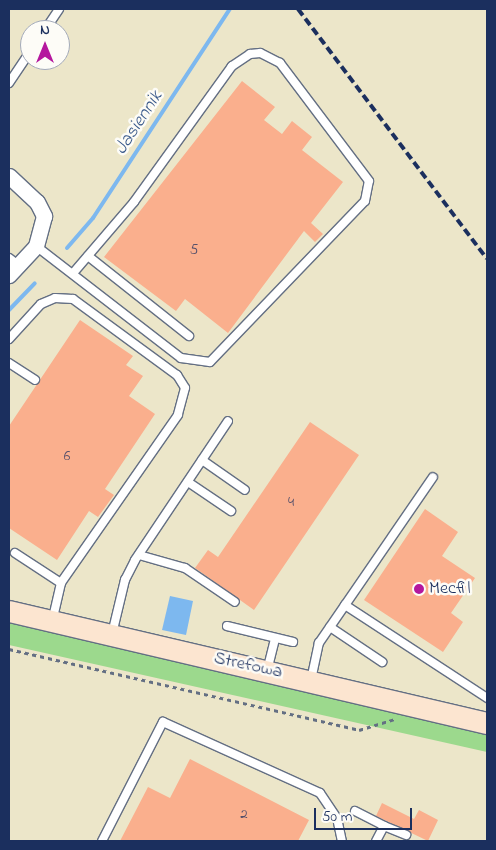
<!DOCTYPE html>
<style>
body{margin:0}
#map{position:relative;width:496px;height:850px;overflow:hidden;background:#ece6c9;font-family:"Indie Flower",sans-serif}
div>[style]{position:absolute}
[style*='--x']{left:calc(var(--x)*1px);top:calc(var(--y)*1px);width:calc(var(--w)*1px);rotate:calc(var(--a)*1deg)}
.green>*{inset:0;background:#9cd98d}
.water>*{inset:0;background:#7db8ef}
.stream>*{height:4px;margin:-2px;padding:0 2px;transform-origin:2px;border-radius:2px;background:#7db8ef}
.building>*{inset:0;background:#faaf8d}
.path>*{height:2.5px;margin-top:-1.25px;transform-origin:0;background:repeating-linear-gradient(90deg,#646f83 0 4px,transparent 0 8px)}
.roads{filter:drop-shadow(1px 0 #646f83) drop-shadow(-1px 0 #646f83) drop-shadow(0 1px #646f83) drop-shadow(0 -1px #646f83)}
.lane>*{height:8px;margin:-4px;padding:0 4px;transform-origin:4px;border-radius:4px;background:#fff}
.street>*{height:15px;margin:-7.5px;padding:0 7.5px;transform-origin:7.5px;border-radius:7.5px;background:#fff}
.secondary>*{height:21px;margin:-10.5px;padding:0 10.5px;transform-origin:10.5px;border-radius:10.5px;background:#fce5d0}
.rail>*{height:4px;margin-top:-2px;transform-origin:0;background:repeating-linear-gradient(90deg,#1b2f5e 0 8px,transparent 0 12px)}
.dots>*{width:14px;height:14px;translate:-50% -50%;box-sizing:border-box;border:2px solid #fdfcf7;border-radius:50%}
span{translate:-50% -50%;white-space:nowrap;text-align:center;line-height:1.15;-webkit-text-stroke:5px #fdfcf7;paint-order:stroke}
.number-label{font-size:15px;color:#534f6a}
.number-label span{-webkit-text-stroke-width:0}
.poi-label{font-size:18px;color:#1b2f5e}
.left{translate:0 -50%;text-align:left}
.street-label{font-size:18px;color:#1b2f5e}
.water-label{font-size:19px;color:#38588a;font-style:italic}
.frame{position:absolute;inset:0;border:10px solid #1b2f5e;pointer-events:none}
.north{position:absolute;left:20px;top:20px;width:50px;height:50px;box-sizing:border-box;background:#fdfcf7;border:1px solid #a3aaba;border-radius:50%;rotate:0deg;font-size:14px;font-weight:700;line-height:20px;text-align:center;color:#1b2f5e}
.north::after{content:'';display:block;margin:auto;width:18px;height:22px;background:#b5179e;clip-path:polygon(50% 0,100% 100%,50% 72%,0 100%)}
.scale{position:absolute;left:314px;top:808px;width:98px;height:22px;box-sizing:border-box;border:2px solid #1b2f5e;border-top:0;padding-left:6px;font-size:15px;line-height:18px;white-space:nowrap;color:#1b2f5e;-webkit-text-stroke:4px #fdfcf7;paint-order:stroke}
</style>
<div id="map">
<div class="green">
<i style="clip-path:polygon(9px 620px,487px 733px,487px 752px,9px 645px)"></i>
</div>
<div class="water">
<i style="clip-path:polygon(170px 596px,193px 601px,186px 635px,162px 630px)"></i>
</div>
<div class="stream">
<i style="--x:67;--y:248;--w:40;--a:-49"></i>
<i style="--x:93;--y:218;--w:250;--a:-56.8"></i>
<i style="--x:9;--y:310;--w:37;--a:-46"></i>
</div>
<div class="building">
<i style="clip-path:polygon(242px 81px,275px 107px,264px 120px,282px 134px,292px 121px,312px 137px,302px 150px,343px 182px,311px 223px,323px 234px,315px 242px,304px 231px,228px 333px,185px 299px,176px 311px,104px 257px)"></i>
<i style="clip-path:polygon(80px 320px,133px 356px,126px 365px,143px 376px,129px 396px,155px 414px,105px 489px,114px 495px,98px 517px,89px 511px,57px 560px,9px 528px,9px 426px)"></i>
<i style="clip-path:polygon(310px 422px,359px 455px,254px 610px,195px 568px,208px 550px,218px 557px)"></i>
<i style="clip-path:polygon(425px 509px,458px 532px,442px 556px,475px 578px,451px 613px,463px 622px,443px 652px,364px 600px)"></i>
<i style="clip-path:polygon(190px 759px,309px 820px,298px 841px,120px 841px,148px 787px,170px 798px)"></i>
<i style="clip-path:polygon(382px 803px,414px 819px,419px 810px,438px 820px,428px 841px,376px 816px)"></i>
</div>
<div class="path">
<i style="--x:9;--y:649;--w:359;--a:13"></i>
<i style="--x:359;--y:730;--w:37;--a:-17"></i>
</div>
<div class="roads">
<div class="lane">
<i style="--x:45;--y:30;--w:25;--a:-56"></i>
<i style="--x:9;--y:83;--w:37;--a:-56"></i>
<i style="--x:36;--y:246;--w:183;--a:37.7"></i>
<i style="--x:181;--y:358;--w:29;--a:8"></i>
<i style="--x:210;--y:362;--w:223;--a:-46.1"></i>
<i style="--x:365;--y:201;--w:20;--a:-79"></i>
<i style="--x:369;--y:181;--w:148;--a:-127"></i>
<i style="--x:280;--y:63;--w:22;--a:-153"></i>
<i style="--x:260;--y:53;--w:10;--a:174"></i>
<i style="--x:250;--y:54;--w:22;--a:146"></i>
<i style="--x:232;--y:66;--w:168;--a:125.8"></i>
<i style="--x:134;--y:202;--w:92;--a:130.6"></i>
<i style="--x:88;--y:256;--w:129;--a:38.4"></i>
<i style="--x:9;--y:258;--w:11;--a:38"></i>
<i style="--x:9;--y:339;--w:47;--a:-47.6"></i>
<i style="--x:41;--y:304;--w:15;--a:-23"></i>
<i style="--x:55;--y:298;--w:18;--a:3"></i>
<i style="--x:73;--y:299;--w:129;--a:36.2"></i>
<i style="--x:177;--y:375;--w:15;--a:58"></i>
<i style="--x:185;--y:388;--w:28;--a:105"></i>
<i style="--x:178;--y:415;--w:205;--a:124.9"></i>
<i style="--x:61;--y:583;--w:39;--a:103"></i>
<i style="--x:9;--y:363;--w:31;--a:33"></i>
<i style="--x:202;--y:460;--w:52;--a:34.9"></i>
<i style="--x:188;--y:482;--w:52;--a:34"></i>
<i style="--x:15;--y:553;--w:55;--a:33.1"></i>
<i style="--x:139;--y:555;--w:48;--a:15.8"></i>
<i style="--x:185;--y:568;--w:60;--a:34.2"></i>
<i style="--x:345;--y:605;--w:170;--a:33.2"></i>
<i style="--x:227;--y:626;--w:68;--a:13.6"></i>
<i style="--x:330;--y:627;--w:63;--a:33.9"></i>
<i style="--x:112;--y:634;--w:56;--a:-76.5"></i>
<i style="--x:125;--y:580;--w:22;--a:-63"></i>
<i style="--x:135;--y:560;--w:167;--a:-56.2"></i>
<i style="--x:267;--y:671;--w:34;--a:-76"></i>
<i style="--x:311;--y:680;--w:38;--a:-78"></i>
<i style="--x:319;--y:643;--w:201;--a:-55.5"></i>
<i style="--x:355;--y:811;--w:33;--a:27"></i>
<i style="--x:384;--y:826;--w:17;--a:118"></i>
<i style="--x:384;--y:826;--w:24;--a:22"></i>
<i style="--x:102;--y:841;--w:134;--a:-62.9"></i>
<i style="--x:163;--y:722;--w:172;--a:24.3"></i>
<i style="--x:320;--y:793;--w:30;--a:56"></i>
<i style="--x:337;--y:818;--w:24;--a:78"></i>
</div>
<div class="street">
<i style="--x:9;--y:176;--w:38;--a:43"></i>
<i style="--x:37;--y:202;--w:16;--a:63"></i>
<i style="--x:44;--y:216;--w:31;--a:105"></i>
<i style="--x:36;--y:246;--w:40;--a:133"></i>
</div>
<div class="secondary">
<i style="--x:9;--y:611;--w:491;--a:13.2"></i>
</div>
</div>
<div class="rail">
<i style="--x:298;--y:9;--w:313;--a:52.9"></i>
</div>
<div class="dots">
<i style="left:419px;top:589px;background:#b5179e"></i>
</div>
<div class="number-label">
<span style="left:194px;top:251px">5</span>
<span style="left:67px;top:457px">6</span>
<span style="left:291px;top:503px">4</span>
<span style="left:244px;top:815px">2</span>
</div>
<div class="poi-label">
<span class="left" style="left:429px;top:589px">Mecfil</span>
</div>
<div class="street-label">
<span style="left:248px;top:666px;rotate:12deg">Strefowa</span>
</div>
<div class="water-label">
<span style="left:139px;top:123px;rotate:-57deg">Jasiennik</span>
</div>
<div class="frame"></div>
<div class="north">N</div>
<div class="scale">50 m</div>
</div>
